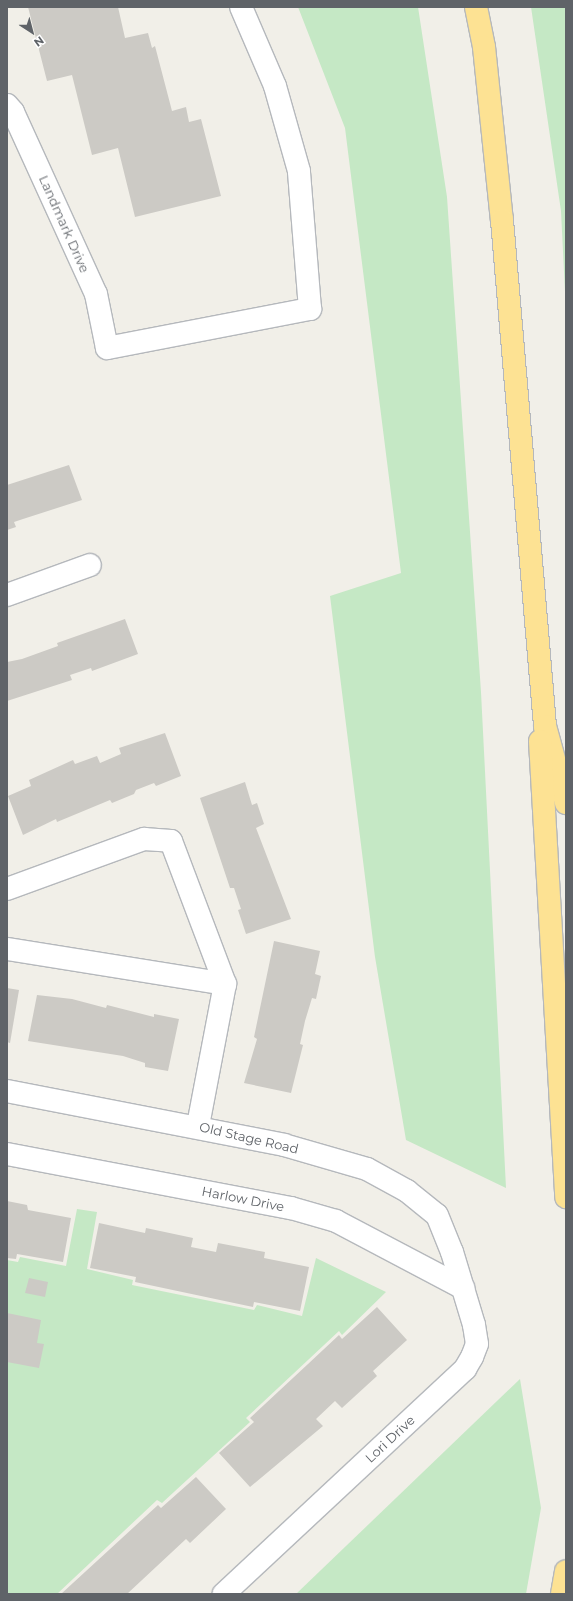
<!DOCTYPE html>
<style>
body{margin:0}
#map{position:relative;width:573px;height:1601px;overflow:hidden;background:#f1efe8;font-family:Montserrat,sans-serif}
div>[style]{position:absolute}
[style*='--x']{left:calc(var(--x)*1px);top:calc(var(--y)*1px);width:calc(var(--w)*1px);rotate:calc(var(--a)*1deg)}
.green>*{inset:0;background:#c5e8c5}
.building>*{inset:0;background:#cccac5}
.roads{filter:drop-shadow(1px 0 #b5b8bc) drop-shadow(-1px 0 #b5b8bc) drop-shadow(0 1px #b5b8bc) drop-shadow(0 -1px #b5b8bc)}
.minor>*{height:22px;margin:-11px;padding:0 11px;transform-origin:11px;border-radius:11px;background:#fff}
.highway>*{height:22px;margin:-11px;padding:0 11px;transform-origin:11px;border-radius:11px;background:#fde293}
span{translate:-50% -50%;white-space:nowrap;text-align:center;line-height:1.15;-webkit-text-stroke:3px #fff;paint-order:stroke}
.street-label{font-size:13px;color:#5f6368}
.frame{position:absolute;inset:0;border:8px solid #5f6368;pointer-events:none}
.north{position:absolute;left:12px;top:12px;width:40px;height:40px;-webkit-text-stroke:3px #fff;paint-order:stroke;rotate:144deg;font-size:11px;font-weight:700;line-height:16px;text-align:center;color:#5f6368}
.north::after{content:'';display:block;margin:auto;width:14px;height:18px;background:#5f6368;clip-path:polygon(50% 0,100% 100%,50% 72%,0 100%)}
</style>
<div id="map">
<div class="green">
<i style="clip-path:polygon(298px 7px,418px 7px,447px 197px,481px 692px,506px 1188px,406px 1140px,375px 957px,330px 596px,401px 573px,345px 128px)"></i>
<i style="clip-path:polygon(531px 7px,566px 7px,566px 312px,561px 211px)"></i>
<i style="clip-path:polygon(77px 1209px,97px 1212px,87px 1269px,133px 1280px,132px 1285px,254px 1310px,257px 1305px,302px 1316px,316px 1258px,386px 1292px,342px 1335px,339px 1331px,246px 1418px,250px 1422px,162px 1503px,157px 1500px,57px 1594px,7px 1594px,7px 1260px,18px 1262px,20px 1257px,66px 1266px)"></i>
<i style="clip-path:polygon(520px 1379px,541px 1508px,526px 1594px,296px 1594px)"></i>
</div>
<div class="building">
<i style="clip-path:polygon(28px 7px,118px 7px,125px 38px,148px 33px,152px 48px,155px 46px,172px 111px,186px 107px,189px 122px,201px 119px,221px 196px,135px 217px,118px 148px,92px 155px,72px 75px,47px 81px)"></i>
<i style="clip-path:polygon(69px 465px,82px 500px,23px 519px,14px 522px,16px 527px,7px 530px,7px 485px)"></i>
<i style="clip-path:polygon(125px 619px,138px 654px,92px 671px,91px 668px,70px 675px,72px 680px,7px 701px,7px 662px,22px 659px,58px 646px,57px 643px)"></i>
<i style="clip-path:polygon(165px 733px,181px 776px,156px 786px,154px 783px,136px 790px,134px 794px,112px 803px,110px 800px,57px 822px,56px 819px,23px 835px,8px 796px,31px 786px,29px 780px,73px 760px,75px 764px,97px 756px,100px 763px,121px 754px,119px 748px)"></i>
<i style="clip-path:polygon(245px 782px,252px 805px,257px 803px,264px 824px,256px 828px,291px 919px,246px 934px,238px 910px,241px 909px,234px 888px,230px 888px,200px 798px)"></i>
<i style="clip-path:polygon(274px 941px,320px 951px,315px 974px,321px 976px,316px 999px,312px 998px,305px 1021px,300px 1044px,303px 1045px,291px 1093px,244px 1083px,257px 1039px,254px 1037px)"></i>
<i style="clip-path:polygon(7px 988px,19px 990px,10px 1043px,7px 1042px)"></i>
<i style="clip-path:polygon(37px 995px,72px 999px,106px 1008px,107px 1005px,154px 1017px,154px 1014px,179px 1019px,168px 1071px,145px 1067px,145px 1063px,123px 1056px,28px 1041px)"></i>
<i style="clip-path:polygon(7px 1201px,27px 1205px,28px 1210px,71px 1218px,63px 1262px,17px 1254px,16px 1259px,7px 1258px)"></i>
<i style="clip-path:polygon(99px 1223px,145px 1233px,146px 1228px,193px 1238px,191px 1247px,216px 1252px,218px 1243px,265px 1252px,264px 1258px,309px 1267px,300px 1311px,254px 1302px,253px 1307px,135px 1282px,136px 1277px,90px 1268px)"></i>
<i style="clip-path:polygon(29px 1278px,48px 1282px,45px 1297px,25px 1293px)"></i>
<i style="clip-path:polygon(377px 1307px,407px 1340px,373px 1371px,377px 1376px,342px 1408px,335px 1401px,316px 1419px,323px 1426px,250px 1487px,219px 1453px,254px 1422px,250px 1418px,308px 1364px,339px 1335px,342px 1339px)"></i>
<i style="clip-path:polygon(7px 1313px,41px 1320px,37px 1343px,44px 1344px,39px 1368px,7px 1362px)"></i>
<i style="clip-path:polygon(196px 1477px,226px 1509px,190px 1543px,186px 1539px,127px 1594px,61px 1594px,158px 1505px,161px 1508px)"></i>
</div>
<div class="roads">
<div class="minor">
<i style="--x:7;--y:105;--w:9;--a:49"></i>
<i style="--x:13;--y:112;--w:200;--a:65.5"></i>
<i style="--x:96;--y:294;--w:55;--a:78.5"></i>
<i style="--x:107;--y:348;--w:207;--a:-10.9"></i>
<i style="--x:310;--y:309;--w:138;--a:-94.6"></i>
<i style="--x:299;--y:171;--w:88;--a:-105.8"></i>
<i style="--x:275;--y:86;--w:86;--a:-113.3"></i>
<i style="--x:7;--y:595;--w:88;--a:-19.9"></i>
<i style="--x:7;--y:889;--w:146;--a:-20.1"></i>
<i style="--x:144;--y:839;--w:27;--a:4"></i>
<i style="--x:171;--y:841;--w:153;--a:69.3"></i>
<i style="--x:225;--y:984;--w:145;--a:100.8"></i>
<i style="--x:7;--y:949;--w:221;--a:9.1"></i>
<i style="--x:7;--y:1091;--w:282;--a:11"></i>
<i style="--x:284;--y:1145;--w:86;--a:16.1"></i>
<i style="--x:367;--y:1169;--w:46;--a:28.8"></i>
<i style="--x:407;--y:1191;--w:38;--a:39"></i>
<i style="--x:437;--y:1215;--w:40;--a:68"></i>
<i style="--x:452;--y:1252;--w:76;--a:73.2"></i>
<i style="--x:474;--y:1325;--w:19;--a:81"></i>
<i style="--x:477;--y:1344;--w:14;--a:111"></i>
<i style="--x:472;--y:1357;--w:14;--a:120"></i>
<i style="--x:465;--y:1369;--w:330;--a:137"></i>
<i style="--x:7;--y:1154;--w:289;--a:10.8"></i>
<i style="--x:291;--y:1208;--w:47;--a:16.1"></i>
<i style="--x:336;--y:1221;--w:144;--a:27.8"></i>
</div>
<div class="highway">
<i style="--x:476;--y:7;--w:41;--a:78.7"></i>
<i style="--x:484;--y:47;--w:174;--a:84.1"></i>
<i style="--x:502;--y:220;--w:508;--a:85.14"></i>
<i style="--x:545;--y:726;--w:80;--a:74.7"></i>
<i style="--x:540;--y:741;--w:457;--a:86.7"></i>
<i style="--x:562;--y:1594;--w:23;--a:-80"></i>
</div>
</div>
<div class="street-label">
<span style="left:64px;top:224px;rotate:66deg">Landmark Drive</span>
<span style="left:249px;top:1138px;rotate:13deg">Old Stage Road</span>
<span style="left:243px;top:1199px;rotate:11deg">Harlow Drive</span>
<span style="left:390px;top:1439px;rotate:-43deg">Lori Drive</span>
</div>
<div class="frame"></div>
<div class="north">N</div>
</div>
